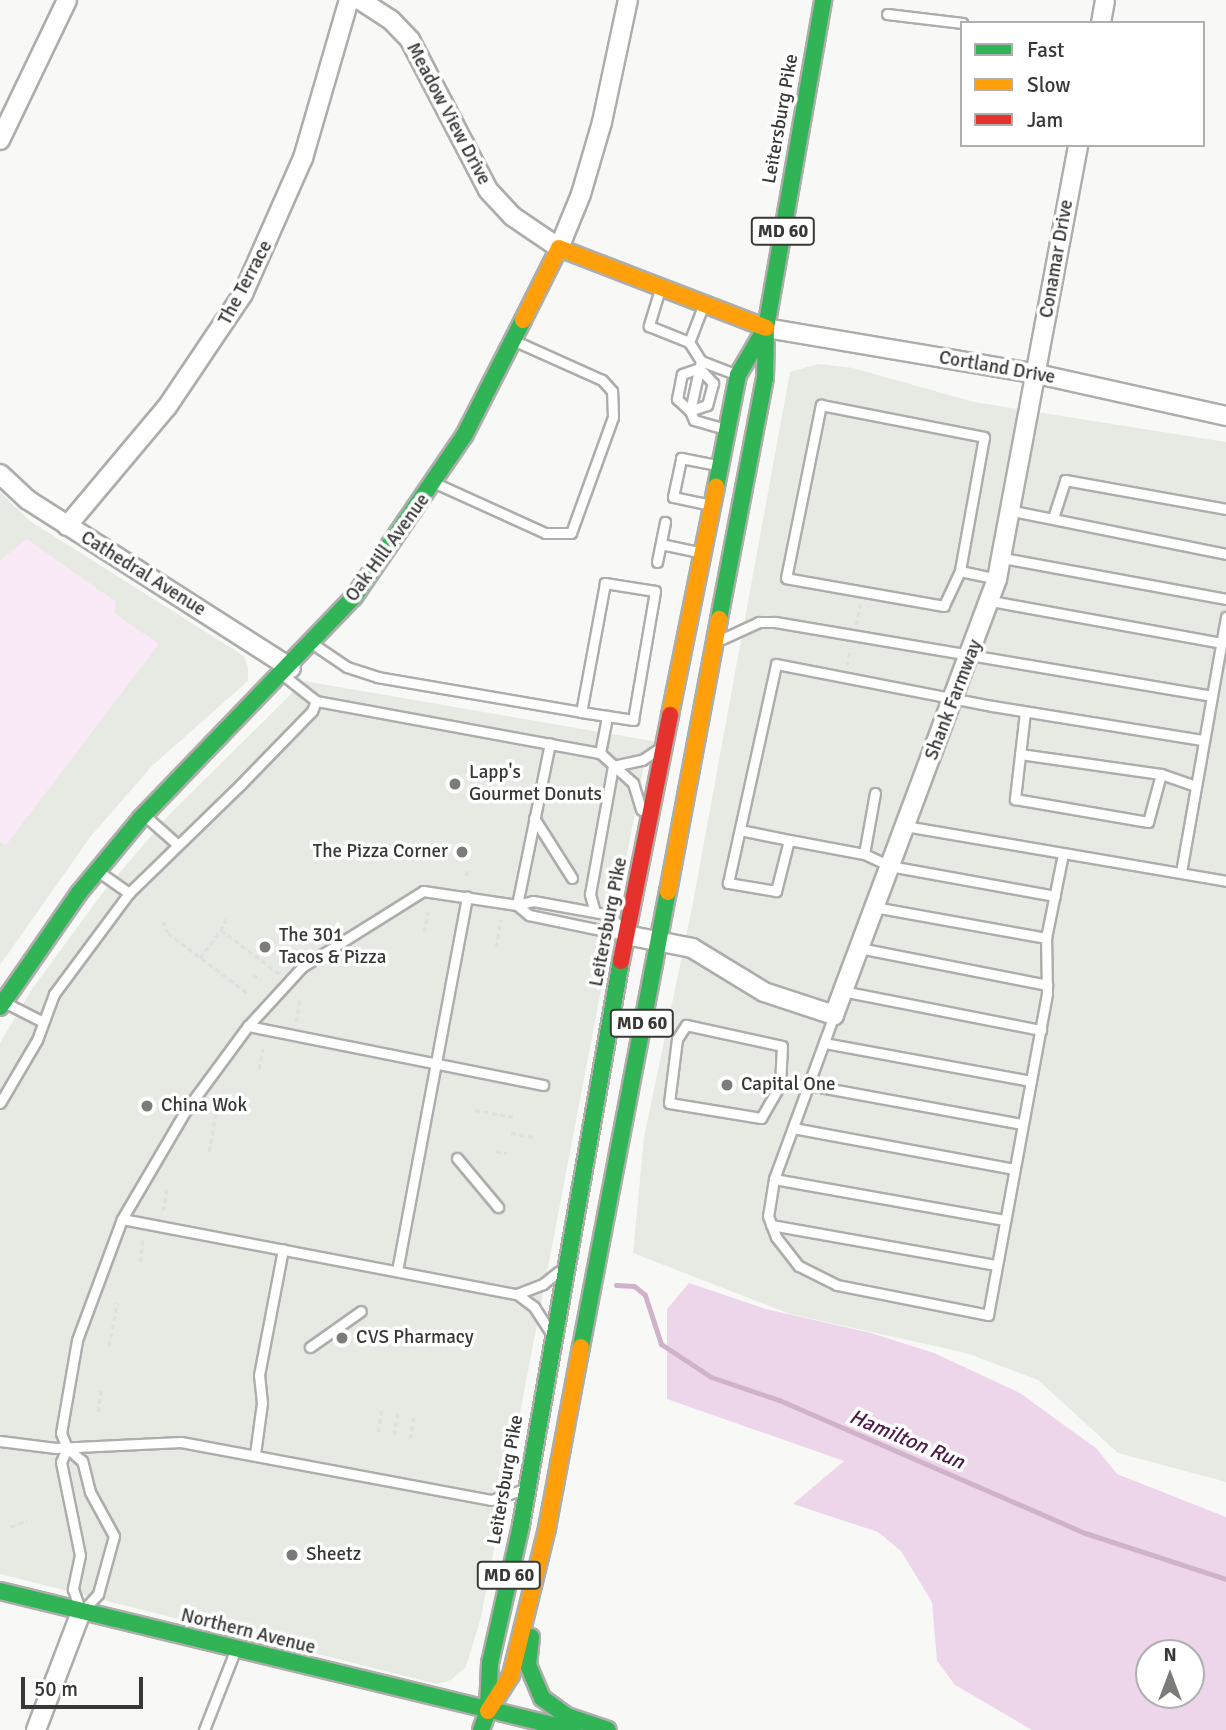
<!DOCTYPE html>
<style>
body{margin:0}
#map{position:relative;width:1226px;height:1730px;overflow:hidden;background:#f8f9f7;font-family:Signika,sans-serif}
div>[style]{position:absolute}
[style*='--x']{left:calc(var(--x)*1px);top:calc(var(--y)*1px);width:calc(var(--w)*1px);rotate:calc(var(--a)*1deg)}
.built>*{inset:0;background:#e6eae3}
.green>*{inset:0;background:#fae9f6}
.forest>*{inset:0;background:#eed6ea}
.stream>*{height:5px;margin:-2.5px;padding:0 2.5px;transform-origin:2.5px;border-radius:2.5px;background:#d0b2cb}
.path>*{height:2.5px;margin-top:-1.25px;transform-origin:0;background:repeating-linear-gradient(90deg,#dedfde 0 5px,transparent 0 8.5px)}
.roads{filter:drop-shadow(2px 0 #adaeac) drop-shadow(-2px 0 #adaeac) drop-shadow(0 2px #adaeac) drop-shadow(0 -2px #adaeac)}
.lane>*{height:9px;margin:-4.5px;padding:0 4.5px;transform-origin:4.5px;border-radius:4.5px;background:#fefefe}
.street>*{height:18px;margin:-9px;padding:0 9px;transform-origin:9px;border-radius:9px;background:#fefefe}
.fast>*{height:16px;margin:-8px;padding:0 8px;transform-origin:8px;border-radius:8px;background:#30b455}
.slow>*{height:16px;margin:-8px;padding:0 8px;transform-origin:8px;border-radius:8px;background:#ff9f0a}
.jam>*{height:16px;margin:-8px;padding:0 8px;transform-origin:8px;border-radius:8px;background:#e5322d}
.dots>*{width:19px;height:19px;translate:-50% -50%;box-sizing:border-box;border:4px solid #fff;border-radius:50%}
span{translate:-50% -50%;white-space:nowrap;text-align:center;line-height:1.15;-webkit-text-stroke:7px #fff;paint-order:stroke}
.shield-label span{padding:2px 5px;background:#fff;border:2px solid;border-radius:5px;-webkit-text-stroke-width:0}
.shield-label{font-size:18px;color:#383837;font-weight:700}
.street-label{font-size:19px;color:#383837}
.poi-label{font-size:19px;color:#383837}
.left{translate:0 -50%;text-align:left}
.right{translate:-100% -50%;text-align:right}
.water-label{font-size:21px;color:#4e1949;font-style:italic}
.legend{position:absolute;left:960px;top:21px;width:245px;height:126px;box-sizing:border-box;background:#fff;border:2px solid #afafaf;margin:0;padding:9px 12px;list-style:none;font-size:21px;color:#383837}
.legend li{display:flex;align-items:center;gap:14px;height:35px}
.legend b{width:35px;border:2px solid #afafaf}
.north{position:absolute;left:1135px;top:1639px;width:70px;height:70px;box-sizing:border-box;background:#fff;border:2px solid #afafaf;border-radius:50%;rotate:0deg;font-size:19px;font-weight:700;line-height:28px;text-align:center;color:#383837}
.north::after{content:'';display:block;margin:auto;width:24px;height:32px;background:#7b7c7a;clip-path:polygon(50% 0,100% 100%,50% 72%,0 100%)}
.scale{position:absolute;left:21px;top:1677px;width:122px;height:32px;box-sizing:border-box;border:4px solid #383837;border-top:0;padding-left:9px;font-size:21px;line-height:24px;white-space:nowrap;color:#383837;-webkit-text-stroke:5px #fff;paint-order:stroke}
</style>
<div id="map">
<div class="built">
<i style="clip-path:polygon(818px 364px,853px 368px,974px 402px,1226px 442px,1226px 1482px,1118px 1453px,1038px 1380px,966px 1353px,790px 1314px,633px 1253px,644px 1137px,692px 908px,790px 372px)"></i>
<i style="clip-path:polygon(0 492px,30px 521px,244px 656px,248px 668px,248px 681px,153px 765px,91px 836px,0 965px)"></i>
<i style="clip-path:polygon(304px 681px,658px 742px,646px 755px,481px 1617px,466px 1667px,451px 1680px,437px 1684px,0 1574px,0 1043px,32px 989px,104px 891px,169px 815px)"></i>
</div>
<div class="green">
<i style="clip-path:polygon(27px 539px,116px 602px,114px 613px,159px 644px,6px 845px,0 842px,0 560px)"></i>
</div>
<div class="forest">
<i style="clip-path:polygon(evenodd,689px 1283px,766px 1309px,871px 1333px,934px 1353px,1020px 1393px,1097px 1449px,1117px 1474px,1226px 1517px,1226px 1730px,1032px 1730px,955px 1685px,937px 1661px,932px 1602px,901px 1551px,878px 1532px,793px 1504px,844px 1461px,667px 1399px,667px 1309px,689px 1283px,1149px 1653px,1191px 1653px,1191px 1695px,1149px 1695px,1149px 1653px)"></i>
</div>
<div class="stream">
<i style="--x:616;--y:1285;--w:18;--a:3"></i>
<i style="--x:634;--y:1286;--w:14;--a:39"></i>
<i style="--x:645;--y:1295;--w:52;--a:71.9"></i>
<i style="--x:661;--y:1344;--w:60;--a:33.4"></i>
<i style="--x:711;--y:1377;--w:72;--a:18.7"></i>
<i style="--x:779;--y:1400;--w:334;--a:23.5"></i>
<i style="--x:1085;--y:1533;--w:148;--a:18.1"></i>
</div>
<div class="path">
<i style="--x:856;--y:625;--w:21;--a:-79"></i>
<i style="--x:847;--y:666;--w:18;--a:-81"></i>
<i style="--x:581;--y:802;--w:18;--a:-34"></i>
<i style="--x:466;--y:876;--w:7;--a:-82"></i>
<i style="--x:163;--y:921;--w:13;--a:67"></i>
<i style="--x:168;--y:933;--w:101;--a:37"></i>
<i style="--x:221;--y:930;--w:74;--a:36.7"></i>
<i style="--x:424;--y:932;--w:21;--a:-79"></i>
<i style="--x:496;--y:947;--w:28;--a:-80"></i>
<i style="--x:200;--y:958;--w:42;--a:-53.7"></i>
<i style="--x:225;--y:924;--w:8;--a:-97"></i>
<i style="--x:253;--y:975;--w:9;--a:32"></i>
<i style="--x:296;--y:1022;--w:23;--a:-80"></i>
<i style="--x:259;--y:1069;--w:21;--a:-79"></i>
<i style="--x:475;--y:1110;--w:39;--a:10"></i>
<i style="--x:511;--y:1133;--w:23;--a:10"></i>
<i style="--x:496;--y:1151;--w:11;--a:10"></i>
<i style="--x:209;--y:1152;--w:47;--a:-80.1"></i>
<i style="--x:163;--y:1211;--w:24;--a:-81"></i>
<i style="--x:140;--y:1262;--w:23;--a:-83"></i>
<i style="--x:109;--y:1346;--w:44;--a:-79.5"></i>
<i style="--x:98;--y:1412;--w:22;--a:-82"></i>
<i style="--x:378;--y:1432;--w:24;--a:-81"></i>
<i style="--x:394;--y:1435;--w:24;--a:-81"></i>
<i style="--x:410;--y:1439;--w:24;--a:-81"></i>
<i style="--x:10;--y:1527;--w:18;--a:-22"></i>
</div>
<div class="roads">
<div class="lane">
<i style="--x:887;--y:14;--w:76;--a:6.8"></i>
<i style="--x:660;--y:289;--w:39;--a:107"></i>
<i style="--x:649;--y:326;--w:43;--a:21.8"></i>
<i style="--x:703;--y:306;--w:39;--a:111"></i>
<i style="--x:689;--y:342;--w:22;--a:58"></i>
<i style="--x:701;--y:361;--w:51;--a:102.4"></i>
<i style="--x:690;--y:411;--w:10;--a:66"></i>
<i style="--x:694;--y:420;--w:33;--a:16"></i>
<i style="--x:701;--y:361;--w:36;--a:21"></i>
<i style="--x:699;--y:368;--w:21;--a:47"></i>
<i style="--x:713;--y:383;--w:23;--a:105"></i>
<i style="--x:707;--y:405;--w:18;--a:161"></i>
<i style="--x:690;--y:411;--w:18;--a:-137"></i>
<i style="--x:677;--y:399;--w:25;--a:-79"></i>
<i style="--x:682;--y:374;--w:18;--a:-19"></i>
<i style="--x:821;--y:405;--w:166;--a:11.1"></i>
<i style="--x:984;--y:437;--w:136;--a:100.2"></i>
<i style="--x:960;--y:571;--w:38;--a:115"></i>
<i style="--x:944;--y:606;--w:160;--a:-170"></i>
<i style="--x:786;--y:578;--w:177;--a:-78.6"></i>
<i style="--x:435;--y:483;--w:121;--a:24.4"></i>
<i style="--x:545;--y:533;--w:26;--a:0"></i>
<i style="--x:571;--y:533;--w:123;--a:-70.1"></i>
<i style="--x:613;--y:417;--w:26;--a:-92"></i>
<i style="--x:612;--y:391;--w:15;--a:-132"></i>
<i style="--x:602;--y:380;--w:95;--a:-155.9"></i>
<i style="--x:711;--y:505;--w:39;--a:-168"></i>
<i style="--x:673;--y:497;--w:40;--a:-78"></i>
<i style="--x:681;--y:458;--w:37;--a:11"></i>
<i style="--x:1013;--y:511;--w:217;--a:11.4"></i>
<i style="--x:1053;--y:518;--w:40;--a:-72"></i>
<i style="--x:1065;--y:480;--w:164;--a:10.2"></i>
<i style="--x:661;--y:544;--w:40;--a:12"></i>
<i style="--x:1003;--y:558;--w:227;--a:10.4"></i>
<i style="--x:657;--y:562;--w:41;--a:-78.7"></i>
<i style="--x:960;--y:571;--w:38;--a:12"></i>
<i style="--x:991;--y:601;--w:234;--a:10.3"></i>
<i style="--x:722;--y:639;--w:41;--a:-24.7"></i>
<i style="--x:759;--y:622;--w:16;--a:0"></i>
<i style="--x:775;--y:622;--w:442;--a:9.6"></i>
<i style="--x:313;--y:644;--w:41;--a:34.1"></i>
<i style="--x:347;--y:667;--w:32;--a:18"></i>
<i style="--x:377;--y:677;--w:207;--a:9.7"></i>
<i style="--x:581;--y:712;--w:53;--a:8.7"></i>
<i style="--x:633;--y:720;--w:131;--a:-80.3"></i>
<i style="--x:655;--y:591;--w:51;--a:-170.9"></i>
<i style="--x:605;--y:583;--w:131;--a:100.5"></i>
<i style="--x:283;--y:675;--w:42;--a:38.2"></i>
<i style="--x:316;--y:701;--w:289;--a:10.4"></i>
<i style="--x:600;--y:753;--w:45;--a:42.3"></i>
<i style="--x:633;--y:783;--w:28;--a:73"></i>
<i style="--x:1025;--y:712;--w:88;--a:96.6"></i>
<i style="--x:1015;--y:799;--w:135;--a:9.8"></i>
<i style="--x:1148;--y:822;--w:50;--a:-74.8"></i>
<i style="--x:1161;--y:774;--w:36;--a:19"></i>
<i style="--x:600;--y:753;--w:38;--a:-79"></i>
<i style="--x:1020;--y:754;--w:142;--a:8.1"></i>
<i style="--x:613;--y:766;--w:30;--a:-12"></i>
<i style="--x:642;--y:760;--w:18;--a:-34"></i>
<i style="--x:144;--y:815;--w:44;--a:41.3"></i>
<i style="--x:534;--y:818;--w:71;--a:57.7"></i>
<i style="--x:905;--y:826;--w:326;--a:9.7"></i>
<i style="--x:740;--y:830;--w:50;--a:11.5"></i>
<i style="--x:864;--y:854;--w:62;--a:-79.8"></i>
<i style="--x:99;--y:872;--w:37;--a:35"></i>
<i style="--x:1181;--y:872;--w:259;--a:-80"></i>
<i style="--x:1055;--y:896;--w:168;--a:-169.7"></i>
<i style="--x:890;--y:866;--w:29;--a:-155"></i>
<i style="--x:864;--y:854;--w:76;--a:-169.4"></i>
<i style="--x:789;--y:840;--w:53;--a:104.3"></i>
<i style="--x:776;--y:891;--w:49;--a:-170.5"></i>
<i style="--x:728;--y:883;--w:224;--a:-77.6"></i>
<i style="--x:776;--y:664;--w:220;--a:11"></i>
<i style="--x:992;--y:706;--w:213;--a:9.2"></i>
<i style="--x:517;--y:905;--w:165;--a:-78.5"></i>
<i style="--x:517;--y:905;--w:16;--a:40"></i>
<i style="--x:529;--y:915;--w:98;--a:11.8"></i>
<i style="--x:874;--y:907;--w:175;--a:10.2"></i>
<i style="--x:595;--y:912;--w:19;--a:-106"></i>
<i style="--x:590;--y:894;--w:130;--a:-79.8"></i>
<i style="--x:859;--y:948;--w:192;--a:11.1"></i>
<i style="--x:842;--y:991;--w:203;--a:11.1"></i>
<i style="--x:4;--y:1002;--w:44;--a:27.1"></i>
<i style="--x:834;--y:1015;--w:175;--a:110.1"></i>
<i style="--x:774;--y:1179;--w:37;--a:99"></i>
<i style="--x:768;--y:1216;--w:22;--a:69"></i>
<i style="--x:776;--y:1237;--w:37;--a:52"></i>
<i style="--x:799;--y:1266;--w:42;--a:26.6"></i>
<i style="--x:837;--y:1285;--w:154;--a:11.2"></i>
<i style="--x:988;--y:1315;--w:327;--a:-79.6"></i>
<i style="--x:1047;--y:993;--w:55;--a:-91"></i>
<i style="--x:1046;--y:938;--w:86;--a:-78.6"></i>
<i style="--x:248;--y:1026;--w:301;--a:11.3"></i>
<i style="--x:824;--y:1043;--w:210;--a:10.4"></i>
<i style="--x:780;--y:1085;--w:38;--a:120"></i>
<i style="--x:761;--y:1118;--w:93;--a:-170.7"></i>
<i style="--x:669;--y:1103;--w:64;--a:-82.9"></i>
<i style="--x:677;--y:1039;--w:17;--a:-57"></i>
<i style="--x:686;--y:1025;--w:98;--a:12.3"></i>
<i style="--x:782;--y:1046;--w:39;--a:93"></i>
<i style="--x:780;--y:1085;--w:29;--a:0"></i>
<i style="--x:809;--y:1085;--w:217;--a:10.4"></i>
<i style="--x:0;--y:1103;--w:73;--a:-59.6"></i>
<i style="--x:37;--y:1040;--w:49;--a:-69.7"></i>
<i style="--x:54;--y:994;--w:126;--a:-53.4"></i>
<i style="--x:129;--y:893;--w:156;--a:-44.2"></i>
<i style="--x:241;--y:784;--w:102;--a:-45.8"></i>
<i style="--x:312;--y:711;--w:11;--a:-68"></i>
<i style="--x:793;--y:1128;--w:225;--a:10.5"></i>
<i style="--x:457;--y:1158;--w:64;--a:50.1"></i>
<i style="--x:774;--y:1179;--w:234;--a:10.1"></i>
<i style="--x:122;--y:1219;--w:402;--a:10.8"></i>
<i style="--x:517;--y:1294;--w:21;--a:37"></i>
<i style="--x:534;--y:1307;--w:30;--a:57"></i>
<i style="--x:771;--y:1225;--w:229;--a:10.1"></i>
<i style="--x:397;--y:1271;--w:381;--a:-79.4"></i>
<i style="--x:517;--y:1294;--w:28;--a:-21"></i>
<i style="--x:543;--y:1284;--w:19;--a:-39"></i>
<i style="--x:310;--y:1347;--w:62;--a:-35.2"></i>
<i style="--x:0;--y:1441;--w:56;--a:7.1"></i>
<i style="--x:56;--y:1448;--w:125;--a:-2.7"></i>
<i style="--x:181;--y:1442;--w:315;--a:10.6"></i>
<i style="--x:491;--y:1500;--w:33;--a:-18"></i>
<i style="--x:67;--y:1448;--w:15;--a:113"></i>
<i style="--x:61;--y:1462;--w:95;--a:78.5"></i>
<i style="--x:80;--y:1555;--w:35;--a:102"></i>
<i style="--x:73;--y:1589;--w:18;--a:71"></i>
<i style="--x:255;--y:1454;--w:51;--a:-82.2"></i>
<i style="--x:262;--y:1403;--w:28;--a:-96"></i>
<i style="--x:259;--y:1375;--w:128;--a:-79.2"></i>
<i style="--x:86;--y:1607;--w:18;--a:-47"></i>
<i style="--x:98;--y:1594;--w:60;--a:-74.6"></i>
<i style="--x:114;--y:1536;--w:50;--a:-118.6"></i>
<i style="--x:90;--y:1492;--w:32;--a:-104"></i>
<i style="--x:82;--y:1461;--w:20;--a:-139"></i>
<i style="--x:67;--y:1448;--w:16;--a:-112"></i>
<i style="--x:61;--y:1433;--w:94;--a:-80.2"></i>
<i style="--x:77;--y:1340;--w:129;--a:-69.6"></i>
<i style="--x:122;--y:1219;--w:126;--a:-59.6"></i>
<i style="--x:186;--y:1110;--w:104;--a:-53.6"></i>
<i style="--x:248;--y:1026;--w:80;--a:-47.5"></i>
<i style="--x:302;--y:967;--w:143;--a:-32.1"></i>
<i style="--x:423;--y:891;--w:95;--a:8.5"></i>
<i style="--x:517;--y:905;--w:16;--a:-14"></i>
<i style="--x:533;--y:901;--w:78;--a:10.3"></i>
<i style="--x:610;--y:915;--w:19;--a:51"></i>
<i style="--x:204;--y:1730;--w:85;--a:-68.6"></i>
</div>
<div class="street">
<i style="--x:360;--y:0;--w:37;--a:33"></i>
<i style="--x:391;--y:20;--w:28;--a:46"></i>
<i style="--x:410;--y:40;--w:169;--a:62.5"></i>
<i style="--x:488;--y:190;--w:35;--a:47"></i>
<i style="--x:512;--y:216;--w:57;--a:34.2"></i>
<i style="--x:559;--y:248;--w:58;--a:-67.8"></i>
<i style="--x:581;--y:194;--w:75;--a:-73.7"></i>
<i style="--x:602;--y:122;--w:125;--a:-78"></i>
<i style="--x:1101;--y:23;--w:23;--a:-80"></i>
<i style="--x:0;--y:140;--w:155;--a:-64.4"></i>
<i style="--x:766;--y:328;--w:275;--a:9.6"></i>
<i style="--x:1037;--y:374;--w:194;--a:12.5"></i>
<i style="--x:0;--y:474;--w:38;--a:43"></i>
<i style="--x:28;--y:500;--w:312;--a:32.6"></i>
<i style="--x:67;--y:526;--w:155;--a:-50"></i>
<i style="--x:167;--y:407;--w:136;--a:-56.1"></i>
<i style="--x:243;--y:294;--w:149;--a:-66.2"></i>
<i style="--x:303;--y:158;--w:165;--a:-73.8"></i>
<i style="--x:626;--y:935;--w:67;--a:11.1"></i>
<i style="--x:692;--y:948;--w:84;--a:31.4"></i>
<i style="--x:764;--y:992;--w:74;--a:18.2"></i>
<i style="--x:834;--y:1015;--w:465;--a:-69.5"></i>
<i style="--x:997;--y:579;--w:441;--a:-79.4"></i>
<i style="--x:36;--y:1730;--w:126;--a:-69.1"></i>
</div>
<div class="fast">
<i style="--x:716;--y:487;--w:114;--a:-78.9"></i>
<i style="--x:738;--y:375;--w:53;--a:-59.6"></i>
<i style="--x:719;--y:619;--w:245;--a:-79.2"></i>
<i style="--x:765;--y:378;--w:50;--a:-88.9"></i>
<i style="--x:766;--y:328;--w:333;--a:-80.1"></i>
<i style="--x:0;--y:1007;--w:139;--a:-55.3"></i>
<i style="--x:79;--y:893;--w:97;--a:-50.4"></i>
<i style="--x:141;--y:818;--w:307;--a:-46.1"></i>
<i style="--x:354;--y:597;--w:195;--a:-55.7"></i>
<i style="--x:464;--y:436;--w:130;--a:-63"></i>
<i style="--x:581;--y:1347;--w:463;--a:-79.2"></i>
<i style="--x:0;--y:1591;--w:590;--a:13.64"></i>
<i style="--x:531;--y:1637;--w:28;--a:96"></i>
<i style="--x:528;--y:1665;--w:36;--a:67"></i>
<i style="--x:542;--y:1698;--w:31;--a:36"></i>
<i style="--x:567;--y:1716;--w:43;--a:18.9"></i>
<i style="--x:488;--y:1709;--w:46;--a:-87.5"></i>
<i style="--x:490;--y:1663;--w:141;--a:-77.3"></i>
<i style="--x:521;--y:1525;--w:573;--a:-79.95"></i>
<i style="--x:481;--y:1730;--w:20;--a:-70"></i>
</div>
<div class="slow">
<i style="--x:523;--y:320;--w:80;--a:-63.4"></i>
<i style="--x:559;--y:248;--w:222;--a:21.1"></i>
<i style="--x:670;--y:715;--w:233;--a:-78.6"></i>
<i style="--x:668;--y:892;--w:278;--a:-79.4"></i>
<i style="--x:488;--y:1711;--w:43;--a:-57.4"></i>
<i style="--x:511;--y:1675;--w:151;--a:-76.2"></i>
<i style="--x:547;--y:1528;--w:184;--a:-79.4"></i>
</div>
<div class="jam">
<i style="--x:621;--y:961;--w:251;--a:-78.7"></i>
</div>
</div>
<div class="dots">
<i style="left:455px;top:784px;background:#7b7c7a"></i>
<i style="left:462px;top:852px;background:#7b7c7a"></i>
<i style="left:265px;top:947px;background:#7b7c7a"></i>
<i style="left:727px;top:1085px;background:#7b7c7a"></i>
<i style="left:147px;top:1106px;background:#7b7c7a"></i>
<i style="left:342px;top:1338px;background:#7b7c7a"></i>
<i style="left:292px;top:1555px;background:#7b7c7a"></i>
</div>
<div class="shield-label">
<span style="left:783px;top:231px">MD 60</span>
<span style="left:642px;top:1023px">MD 60</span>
<span style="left:509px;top:1575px">MD 60</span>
</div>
<div class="street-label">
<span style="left:448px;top:114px;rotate:62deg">Meadow View Drive</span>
<span style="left:781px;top:119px;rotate:-80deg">Leitersburg Pike</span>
<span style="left:1057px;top:259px;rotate:-80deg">Conamar Drive</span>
<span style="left:246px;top:283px;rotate:-62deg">The Terrace</span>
<span style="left:997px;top:368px;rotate:10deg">Cortland Drive</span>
<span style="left:388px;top:548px;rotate:-54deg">Oak Hill Avenue</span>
<span style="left:143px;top:574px;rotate:32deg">Cathedral Avenue</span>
<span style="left:954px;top:700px;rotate:-69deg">Shank Farmway</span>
<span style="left:609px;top:922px;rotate:-79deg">Leitersburg Pike</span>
<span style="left:506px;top:1480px;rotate:-80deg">Leitersburg Pike</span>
<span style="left:248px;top:1632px;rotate:14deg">Northern Avenue</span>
</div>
<div class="poi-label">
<span class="left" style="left:469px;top:784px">Lapp's<br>Gourmet Donuts</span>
<span class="right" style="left:448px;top:852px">The Pizza Corner</span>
<span class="left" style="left:279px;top:947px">The 301<br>Tacos &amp; Pizza</span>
<span class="left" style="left:741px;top:1085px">Capital One</span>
<span class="left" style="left:161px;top:1106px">China Wok</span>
<span class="left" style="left:356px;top:1338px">CVS Pharmacy</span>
<span class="left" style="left:306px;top:1555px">Sheetz</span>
</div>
<div class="water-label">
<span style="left:907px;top:1439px;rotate:23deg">Hamilton Run</span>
</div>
<ul class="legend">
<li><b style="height:9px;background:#30b455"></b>Fast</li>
<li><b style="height:9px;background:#ff9f0a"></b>Slow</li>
<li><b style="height:9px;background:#e5322d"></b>Jam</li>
</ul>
<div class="north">N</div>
<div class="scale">50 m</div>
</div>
